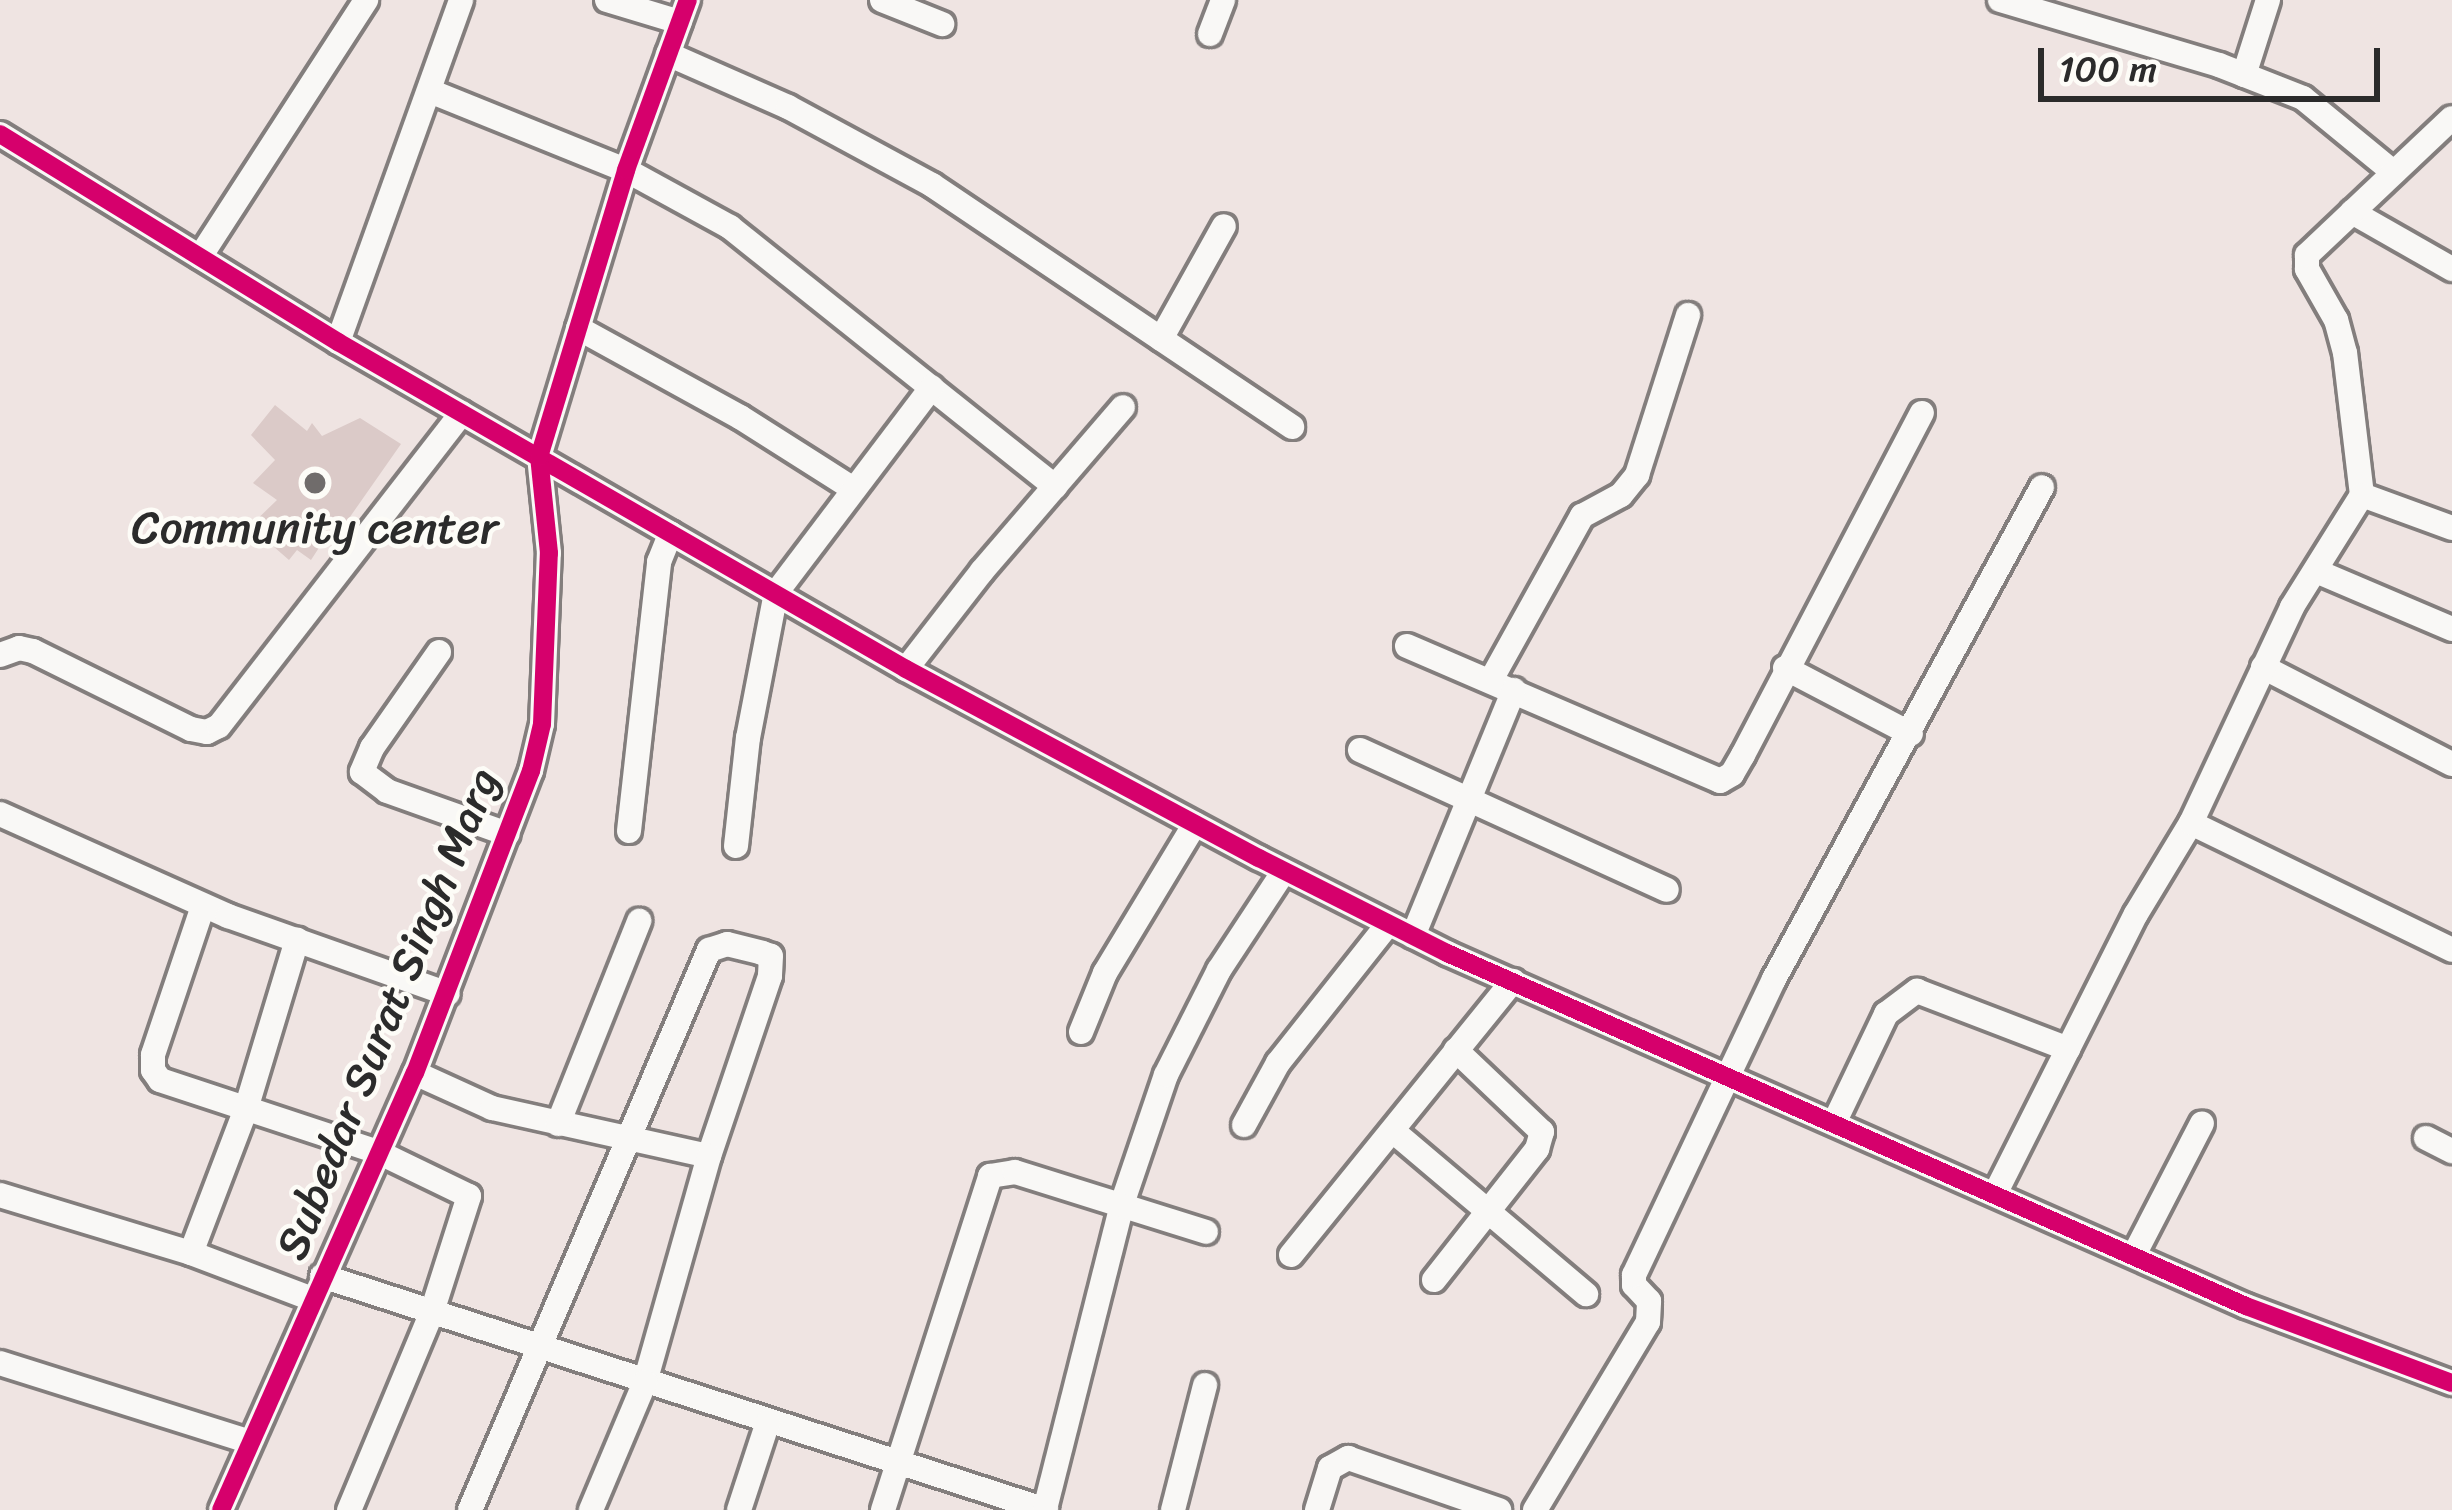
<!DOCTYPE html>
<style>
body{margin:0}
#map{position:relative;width:2452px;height:1510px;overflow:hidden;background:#efe4e2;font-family:Sriracha,sans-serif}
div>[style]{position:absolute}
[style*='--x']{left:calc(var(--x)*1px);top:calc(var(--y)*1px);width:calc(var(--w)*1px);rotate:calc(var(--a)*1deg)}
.building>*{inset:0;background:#dbcac8}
.roads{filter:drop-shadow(3px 0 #837e7d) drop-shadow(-3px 0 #837e7d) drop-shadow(0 3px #837e7d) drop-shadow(0 -3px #837e7d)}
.minor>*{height:24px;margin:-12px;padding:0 12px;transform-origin:12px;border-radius:12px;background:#f9f8f6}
.cycleway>*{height:18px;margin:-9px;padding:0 9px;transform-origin:9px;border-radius:9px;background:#d6006c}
.dots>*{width:33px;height:33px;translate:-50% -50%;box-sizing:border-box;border:6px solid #fdfcf7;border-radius:50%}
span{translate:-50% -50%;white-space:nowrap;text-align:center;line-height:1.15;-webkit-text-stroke:9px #fdfcf7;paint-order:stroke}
.poi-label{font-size:45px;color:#2b2b2b}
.street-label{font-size:45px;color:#2b2b2b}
.scale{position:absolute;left:2038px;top:48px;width:342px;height:54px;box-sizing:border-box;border:6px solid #2b2b2b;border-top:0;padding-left:15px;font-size:36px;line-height:42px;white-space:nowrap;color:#2b2b2b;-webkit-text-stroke:9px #fdfcf7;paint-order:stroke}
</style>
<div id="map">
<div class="building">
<i style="clip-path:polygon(275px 405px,307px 431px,312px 423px,322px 436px,360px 418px,401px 444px,331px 544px,324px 540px,311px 560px,297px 550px,289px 560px,250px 526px,277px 500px,253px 483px,275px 460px,251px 435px)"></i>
</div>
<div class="roads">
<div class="minor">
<i style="--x:607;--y:0;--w:76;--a:16.8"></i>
<i style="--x:882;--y:0;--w:65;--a:21.8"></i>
<i style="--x:2000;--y:0;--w:228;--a:16.5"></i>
<i style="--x:2219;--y:65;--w:90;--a:21.4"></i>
<i style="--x:2303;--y:98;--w:117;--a:39.4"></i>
<i style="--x:1210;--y:34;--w:36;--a:-69"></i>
<i style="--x:668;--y:54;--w:131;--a:23.8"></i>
<i style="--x:788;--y:107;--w:164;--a:28.4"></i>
<i style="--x:932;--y:185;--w:434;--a:33.9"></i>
<i style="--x:2244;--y:75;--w:79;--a:-72.3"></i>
<i style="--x:430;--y:91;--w:211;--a:22"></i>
<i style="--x:626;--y:170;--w:119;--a:28.7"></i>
<i style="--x:730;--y:227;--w:416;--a:38.6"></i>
<i style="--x:0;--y:134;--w:397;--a:31.6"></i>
<i style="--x:338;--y:342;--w:655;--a:29.93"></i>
<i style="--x:906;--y:669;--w:400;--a:28.2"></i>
<i style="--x:1259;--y:858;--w:211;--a:26.8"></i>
<i style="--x:1447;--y:953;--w:874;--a:23.84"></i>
<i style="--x:2246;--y:1306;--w:220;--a:20.5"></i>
<i style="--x:2352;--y:212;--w:115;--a:29.7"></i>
<i style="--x:200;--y:257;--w:306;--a:-57.1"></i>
<i style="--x:578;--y:328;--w:185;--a:28.8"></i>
<i style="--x:740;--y:417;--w:133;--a:32.4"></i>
<i style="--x:1161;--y:339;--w:129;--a:-60.9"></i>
<i style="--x:338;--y:342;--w:363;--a:-70.2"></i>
<i style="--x:2362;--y:495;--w:143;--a:-96.8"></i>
<i style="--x:2345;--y:353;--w:34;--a:-105"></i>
<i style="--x:2336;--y:320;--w:59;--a:-119.6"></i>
<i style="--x:2307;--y:269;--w:14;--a:-90"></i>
<i style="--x:2307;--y:255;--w:199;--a:-43.4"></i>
<i style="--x:2316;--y:571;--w:148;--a:23.1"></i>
<i style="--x:1407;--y:646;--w:341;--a:23.3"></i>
<i style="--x:1720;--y:781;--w:14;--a:-30"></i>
<i style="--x:1732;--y:774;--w:22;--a:-60"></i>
<i style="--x:1743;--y:755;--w:386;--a:-62.4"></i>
<i style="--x:439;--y:652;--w:117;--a:124.9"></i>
<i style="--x:372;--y:748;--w:26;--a:113"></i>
<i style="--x:362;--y:772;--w:31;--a:37"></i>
<i style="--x:387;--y:791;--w:128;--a:19.6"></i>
<i style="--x:0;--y:655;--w:20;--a:-20"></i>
<i style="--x:19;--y:648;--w:14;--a:12"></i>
<i style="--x:33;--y:651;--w:176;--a:26.3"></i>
<i style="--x:191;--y:729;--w:16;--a:11"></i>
<i style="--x:207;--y:732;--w:13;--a:-27"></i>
<i style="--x:219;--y:726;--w:396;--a:-52.2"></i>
<i style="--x:2263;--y:667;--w:212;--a:27.2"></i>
<i style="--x:1785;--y:668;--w:142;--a:27.6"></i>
<i style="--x:906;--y:669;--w:124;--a:-52.2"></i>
<i style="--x:982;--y:571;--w:216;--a:-49.3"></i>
<i style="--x:1491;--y:680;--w:188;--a:-61"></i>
<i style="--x:1582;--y:516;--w:44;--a:-28.3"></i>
<i style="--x:1621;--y:495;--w:26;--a:-51"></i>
<i style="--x:1637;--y:475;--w:168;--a:-72.3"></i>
<i style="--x:1360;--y:750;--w:337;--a:24.5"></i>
<i style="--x:0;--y:814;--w:250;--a:24.1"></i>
<i style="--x:228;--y:916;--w:233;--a:19.5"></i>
<i style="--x:2191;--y:823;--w:290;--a:25.9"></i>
<i style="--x:629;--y:831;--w:271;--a:-83.6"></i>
<i style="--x:659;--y:562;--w:31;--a:-68"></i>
<i style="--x:736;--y:846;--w:109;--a:-83.7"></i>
<i style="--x:748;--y:738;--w:148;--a:-79.1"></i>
<i style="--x:776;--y:593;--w:258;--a:-52.9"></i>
<i style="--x:203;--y:906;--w:157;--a:108.6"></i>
<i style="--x:153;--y:1055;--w:15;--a:90"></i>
<i style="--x:153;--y:1070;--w:12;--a:55"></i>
<i style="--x:160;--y:1080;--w:230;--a:18.3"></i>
<i style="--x:378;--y:1152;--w:101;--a:25.8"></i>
<i style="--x:469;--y:1196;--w:122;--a:107.7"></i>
<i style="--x:432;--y:1312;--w:215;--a:112.7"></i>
<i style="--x:1413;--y:936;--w:266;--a:-67.7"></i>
<i style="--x:1081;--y:1032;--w:64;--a:-67.9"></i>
<i style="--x:1105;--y:973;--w:174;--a:-58.9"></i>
<i style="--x:415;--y:1073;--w:85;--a:24.4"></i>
<i style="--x:492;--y:1108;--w:222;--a:12.5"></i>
<i style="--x:1835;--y:1121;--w:119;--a:-64.5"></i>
<i style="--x:1886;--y:1014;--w:39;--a:-37"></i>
<i style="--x:1917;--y:991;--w:162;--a:21"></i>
<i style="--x:558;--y:1124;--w:219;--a:-68.2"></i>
<i style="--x:1244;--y:1125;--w:71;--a:-61.3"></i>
<i style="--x:1278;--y:1063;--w:177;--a:-51.6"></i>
<i style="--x:1393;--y:1131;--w:253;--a:40.2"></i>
<i style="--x:2426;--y:1138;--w:29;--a:27"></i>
<i style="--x:1995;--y:1194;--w:313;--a:-63.3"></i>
<i style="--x:2136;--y:914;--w:106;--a:-58.9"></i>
<i style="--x:2191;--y:823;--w:238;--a:-64.9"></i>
<i style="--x:2292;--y:607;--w:132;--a:-58"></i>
<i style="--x:2362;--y:495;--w:96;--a:20.1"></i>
<i style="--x:0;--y:1195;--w:200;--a:16.9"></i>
<i style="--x:191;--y:1253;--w:129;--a:20.8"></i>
<i style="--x:191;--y:1253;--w:154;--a:-69.1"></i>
<i style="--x:246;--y:1109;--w:177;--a:-73.2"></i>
<i style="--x:1291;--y:1255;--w:353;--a:-51"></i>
<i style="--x:2134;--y:1255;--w:148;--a:-62.7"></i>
<i style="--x:322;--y:1276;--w:761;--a:17.91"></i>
<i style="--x:1434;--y:1280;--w:167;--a:-51.8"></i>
<i style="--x:1537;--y:1149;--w:18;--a:-74"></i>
<i style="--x:1542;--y:1132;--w:119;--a:-136.4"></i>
<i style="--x:0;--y:1363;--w:262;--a:17.5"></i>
<i style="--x:1045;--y:1509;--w:315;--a:-75.8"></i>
<i style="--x:1122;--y:1204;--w:136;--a:-71.2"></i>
<i style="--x:1166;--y:1075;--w:118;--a:-63.2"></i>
<i style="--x:1219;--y:970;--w:118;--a:-56.7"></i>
<i style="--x:221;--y:1510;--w:478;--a:-66.1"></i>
<i style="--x:415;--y:1073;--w:324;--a:-69"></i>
<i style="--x:531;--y:771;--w:48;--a:-76.8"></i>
<i style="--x:542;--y:724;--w:171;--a:-87.7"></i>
<i style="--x:549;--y:553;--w:97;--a:-95.9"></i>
<i style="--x:539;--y:457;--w:300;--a:-73.1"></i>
<i style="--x:626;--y:170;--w:181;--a:-70"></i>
<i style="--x:470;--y:1510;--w:609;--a:-66.89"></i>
<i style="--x:709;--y:950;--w:19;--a:-18"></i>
<i style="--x:727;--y:944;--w:36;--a:14"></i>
<i style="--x:762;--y:953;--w:9;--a:18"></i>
<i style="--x:771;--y:956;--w:20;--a:93"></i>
<i style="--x:770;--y:976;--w:190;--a:108.7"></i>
<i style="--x:709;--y:1156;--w:235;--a:105.8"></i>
<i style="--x:645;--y:1382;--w:139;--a:112.9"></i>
<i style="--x:739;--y:1510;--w:93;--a:-71.8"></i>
<i style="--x:883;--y:1510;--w:351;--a:-72.2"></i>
<i style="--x:990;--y:1176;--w:25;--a:-9"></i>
<i style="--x:1015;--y:1172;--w:200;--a:17.4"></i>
<i style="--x:1173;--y:1510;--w:129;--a:-75.6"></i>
<i style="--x:1317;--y:1510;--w:44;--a:-72.8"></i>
<i style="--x:1330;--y:1468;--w:21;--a:-29"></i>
<i style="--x:1348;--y:1458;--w:160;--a:19"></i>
<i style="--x:1535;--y:1510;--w:219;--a:-59"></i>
<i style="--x:1648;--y:1322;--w:21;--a:-87"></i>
<i style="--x:1649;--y:1301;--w:22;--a:-133"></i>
<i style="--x:1634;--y:1285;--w:10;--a:-90"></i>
<i style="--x:1634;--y:1275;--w:327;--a:-64.7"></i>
<i style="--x:1774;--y:979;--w:560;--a:-61.42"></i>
</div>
</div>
<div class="cycleway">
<i style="--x:0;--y:134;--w:397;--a:31.6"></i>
<i style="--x:338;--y:342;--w:655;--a:29.93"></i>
<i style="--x:906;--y:669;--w:400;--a:28.2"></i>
<i style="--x:1259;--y:858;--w:211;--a:26.8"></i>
<i style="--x:1447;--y:953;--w:874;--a:23.84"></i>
<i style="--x:2246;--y:1306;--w:220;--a:20.5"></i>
<i style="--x:221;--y:1510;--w:478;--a:-66.1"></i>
<i style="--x:415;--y:1073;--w:324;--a:-69"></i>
<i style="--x:531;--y:771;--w:48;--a:-76.8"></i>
<i style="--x:542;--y:724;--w:171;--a:-87.7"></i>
<i style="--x:549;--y:553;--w:97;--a:-95.9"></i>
<i style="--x:539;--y:457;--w:300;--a:-73.1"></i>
<i style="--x:626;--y:170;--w:181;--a:-70"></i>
</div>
<div class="dots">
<i style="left:315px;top:483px;background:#706c6b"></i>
</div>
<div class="poi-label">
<span style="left:315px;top:529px">Community center</span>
</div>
<div class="street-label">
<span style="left:388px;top:1014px;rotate:-68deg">Subedar Surat Singh Marg</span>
</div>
<div class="scale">100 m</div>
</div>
